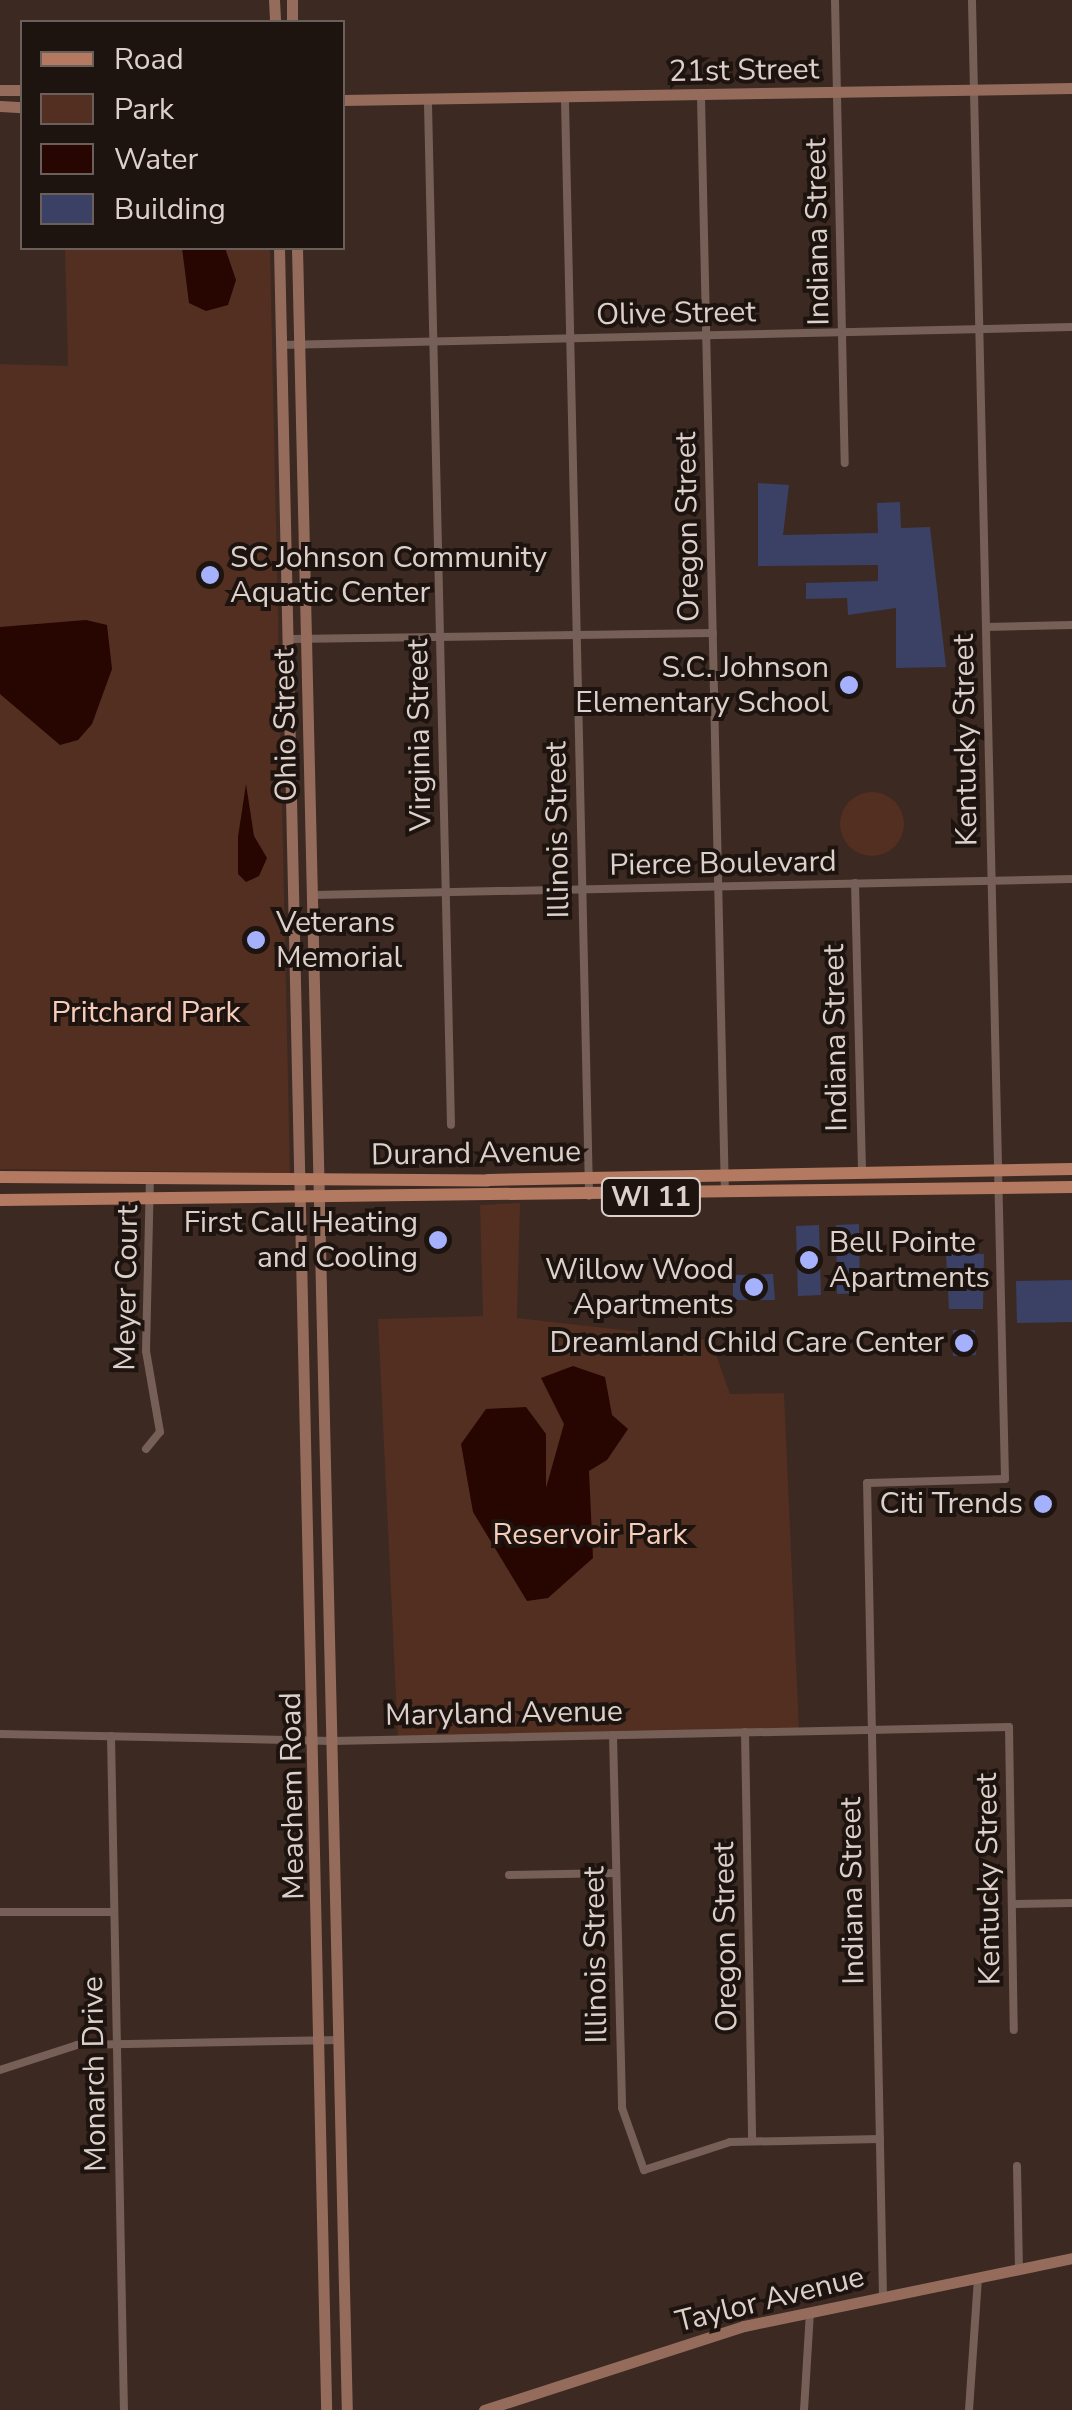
<!DOCTYPE html>
<style>
body{margin:0}
#map{position:relative;width:1072px;height:2410px;overflow:hidden;background:#3c2921;font-family:"Nunito Sans",sans-serif}
div>[style]{position:absolute}
[style*='--x']{left:calc(var(--x)*1px);top:calc(var(--y)*1px);width:calc(var(--w)*1px);rotate:calc(var(--a)*1deg)}
.green>*{inset:0;background:#522f20}
.round{border-radius:50%}
.water>*{inset:0;background:#270500}
.building>*{inset:0;background:#3b4065}
.street>*{height:8px;margin:-4px;padding:0 4px;transform-origin:4px;border-radius:4px;background:#765f56}
.secondary>*{height:11px;margin:-5.5px;padding:0 5.5px;transform-origin:5.5px;border-radius:5.5px;background:#956c5c}
.primary>*{height:12px;margin:-6px;padding:0 6px;transform-origin:6px;border-radius:6px;background:#b47961}
.dots>*{width:28px;height:28px;translate:-50% -50%;box-sizing:border-box;border:5px solid #1d1410;border-radius:50%}
span{translate:-50% -50%;white-space:nowrap;text-align:center;line-height:1.15;-webkit-text-stroke:8px #1d1410;paint-order:stroke}
.shield-label span{padding:2px 8px;background:#1d1410;border:2px solid;border-radius:8px;-webkit-text-stroke-width:0}
.shield-label{font-size:28px;color:#ddd0ca;font-weight:700}
.street-label{font-size:30px;color:#ddd0ca}
.poi-label{font-size:30px;color:#ddd0ca}
.left{translate:0 -50%;text-align:left}
.right{translate:-100% -50%;text-align:right}
.park-label{font-size:30px;color:#f8ccba}
.legend{position:absolute;left:20px;top:20px;width:325px;height:230px;box-sizing:border-box;background:#1d1410;border:2px solid #6a5f5a;margin:0;padding:12px 18px;list-style:none;font-size:30px;color:#ddd0ca}
.legend li{display:flex;align-items:center;gap:20px;height:50px}
.legend b{width:50px;border:2px solid #6a5f5a}
</style>
<div id="map">
<div class="green">
<i style="clip-path:polygon(65px 248px,270px 248px,290px 1173px,0 1169px,0 364px,68px 366px)"></i>
<i class="round" style="left:840px;top:792px;width:64px;height:64px"></i>
<i style="clip-path:polygon(520px 1203px,517px 1318px,711px 1340px,730px 1394px,784px 1393px,799px 1730px,398px 1739px,378px 1319px,483px 1316px,480px 1205px)"></i>
</div>
<div class="water">
<i style="clip-path:polygon(182px 248px,225px 248px,236px 280px,228px 305px,206px 311px,189px 303px)"></i>
<i style="clip-path:polygon(86px 620px,107px 625px,112px 669px,92px 724px,78px 740px,60px 745px,0 694px,0 627px)"></i>
<i style="clip-path:polygon(246px 784px,254px 836px,267px 858px,259px 876px,246px 882px,238px 874px,238px 837px)"></i>
<i style="clip-path:polygon(573px 1366px,605px 1377px,612px 1415px,628px 1429px,607px 1460px,589px 1471px,593px 1558px,548px 1598px,527px 1601px,473px 1512px,461px 1444px,486px 1409px,526px 1407px,546px 1434px,546px 1488px,564px 1424px,541px 1378px)"></i>
</div>
<div class="building">
<i style="clip-path:polygon(758px 483px,789px 485px,783px 535px,878px 533px,877px 503px,900px 502px,901px 528px,930px 527px,946px 667px,896px 668px,896px 608px,848px 615px,847px 598px,806px 599px,806px 583px,878px 581px,878px 565px,758px 566px)"></i>
<i style="clip-path:polygon(859px 1224px,860px 1293px,837px 1294px,836px 1225px)"></i>
<i style="clip-path:polygon(819px 1225px,821px 1295px,798px 1296px,796px 1226px)"></i>
<i style="clip-path:polygon(946px 1254px,984px 1254px,983px 1309px,949px 1309px)"></i>
<i style="clip-path:polygon(773px 1274px,775px 1300px,733px 1300px,733px 1275px)"></i>
<i style="clip-path:polygon(1072px 1280px,1072px 1322px,1017px 1323px,1016px 1281px)"></i>
<i style="clip-path:polygon(953px 1330px,975px 1330px,976px 1355px,953px 1356px)"></i>
</div>
<div class="street">
<i style="--x:835;--y:0;--w:463;--a:88.8"></i>
<i style="--x:701;--y:97;--w:1096;--a:88.75"></i>
<i style="--x:565;--y:101;--w:1095;--a:88.74"></i>
<i style="--x:428;--y:104;--w:1021;--a:88.71"></i>
<i style="--x:281;--y:345;--w:791;--a:-1.3"></i>
<i style="--x:986;--y:627;--w:86;--a:-1.3"></i>
<i style="--x:291;--y:639;--w:422;--a:-0.8"></i>
<i style="--x:855;--y:883;--w:291;--a:88.6"></i>
<i style="--x:314;--y:895;--w:758;--a:-1.21"></i>
<i style="--x:146;--y:1449;--w:22;--a:-51"></i>
<i style="--x:160;--y:1432;--w:82;--a:-99.8"></i>
<i style="--x:146;--y:1351;--w:170;--a:-88.7"></i>
<i style="--x:745;--y:1732;--w:409;--a:89"></i>
<i style="--x:0;--y:1734;--w:332;--a:1.2"></i>
<i style="--x:332;--y:1741;--w:677;--a:-1.18"></i>
<i style="--x:1009;--y:1727;--w:303;--a:89.1"></i>
<i style="--x:613;--y:1735;--w:373;--a:88.6"></i>
<i style="--x:622;--y:2108;--w:66;--a:70.5"></i>
<i style="--x:644;--y:2170;--w:90;--a:-18"></i>
<i style="--x:730;--y:2142;--w:150;--a:-1.1"></i>
<i style="--x:111;--y:1736;--w:674;--a:88.9"></i>
<i style="--x:509;--y:1875;--w:107;--a:-1.1"></i>
<i style="--x:1012;--y:1904;--w:60;--a:-1"></i>
<i style="--x:0;--y:1912;--w:114;--a:0"></i>
<i style="--x:0;--y:2070;--w:81;--a:-18"></i>
<i style="--x:77;--y:2045;--w:262;--a:-1.1"></i>
<i style="--x:1017;--y:2166;--w:103;--a:88.9"></i>
<i style="--x:883;--y:2298;--w:815;--a:-91.12"></i>
<i style="--x:867;--y:1483;--w:138;--a:-1.7"></i>
<i style="--x:1005;--y:1479;--w:1479;--a:-91.28"></i>
<i style="--x:804;--y:2410;--w:98;--a:-86.5"></i>
<i style="--x:969;--y:2410;--w:132;--a:-86.1"></i>
</div>
<div class="secondary">
<i style="--x:274;--y:0;--w:22;--a:87"></i>
<i style="--x:292;--y:0;--w:22;--a:90"></i>
<i style="--x:0;--y:90;--w:22;--a:0"></i>
<i style="--x:342;--y:100;--w:730;--a:-0.94"></i>
<i style="--x:0;--y:106;--w:22;--a:3"></i>
<i style="--x:279;--y:248;--w:2163;--a:88.75"></i>
<i style="--x:297;--y:248;--w:2163;--a:88.68"></i>
<i style="--x:484;--y:2410;--w:273;--a:-17.9"></i>
<i style="--x:744;--y:2326;--w:335;--a:-11.7"></i>
</div>
<div class="primary">
<i style="--x:0;--y:1177;--w:488;--a:0.4"></i>
<i style="--x:488;--y:1180;--w:584;--a:-1.08"></i>
<i style="--x:0;--y:1200;--w:1072;--a:-0.69"></i>
</div>
<div class="dots">
<i style="left:210px;top:575px;background:#a5b1fc"></i>
<i style="left:849px;top:685px;background:#a5b1fc"></i>
<i style="left:256px;top:940px;background:#a5b1fc"></i>
<i style="left:438px;top:1240px;background:#a5b1fc"></i>
<i style="left:809px;top:1260px;background:#a5b1fc"></i>
<i style="left:754px;top:1287px;background:#a5b1fc"></i>
<i style="left:964px;top:1343px;background:#a5b1fc"></i>
<i style="left:1043px;top:1504px;background:#a5b1fc"></i>
</div>
<div class="shield-label">
<span style="left:651px;top:1197px">WI 11</span>
</div>
<div class="street-label">
<span style="left:744px;top:71px;rotate:-1deg">21st Street</span>
<span style="left:818px;top:232px;rotate:-91deg">Indiana Street</span>
<span style="left:676px;top:314px;rotate:-1deg">Olive Street</span>
<span style="left:688px;top:527px;rotate:-91deg">Oregon Street</span>
<span style="left:286px;top:725px;rotate:-91deg">Ohio Street</span>
<span style="left:420px;top:735px;rotate:-91deg">Virginia Street</span>
<span style="left:966px;top:740px;rotate:-91deg">Kentucky Street</span>
<span style="left:558px;top:830px;rotate:-91deg">Illinois Street</span>
<span style="left:723px;top:864px;rotate:-1deg">Pierce Boulevard</span>
<span style="left:836px;top:1038px;rotate:-91deg">Indiana Street</span>
<span style="left:476px;top:1154px;rotate:-1deg">Durand Avenue</span>
<span style="left:127px;top:1288px;rotate:-89deg">Meyer Court</span>
<span style="left:504px;top:1714px;rotate:-1deg">Maryland Avenue</span>
<span style="left:293px;top:1796px;rotate:-91deg">Meachem Road</span>
<span style="left:989px;top:1879px;rotate:-91deg">Kentucky Street</span>
<span style="left:853px;top:1891px;rotate:-91deg">Indiana Street</span>
<span style="left:726px;top:1937px;rotate:-91deg">Oregon Street</span>
<span style="left:596px;top:1955px;rotate:-91deg">Illinois Street</span>
<span style="left:95px;top:2074px;rotate:-91deg">Monarch Drive</span>
<span style="left:770px;top:2300px;rotate:-14deg">Taylor Avenue</span>
</div>
<div class="poi-label">
<span class="left" style="left:230px;top:575px">SC Johnson Community<br>Aquatic Center</span>
<span class="right" style="left:829px;top:685px">S.C. Johnson<br>Elementary School</span>
<span class="left" style="left:276px;top:940px">Veterans<br>Memorial</span>
<span class="right" style="left:418px;top:1240px">First Call Heating<br>and Cooling</span>
<span class="left" style="left:829px;top:1260px">Bell Pointe<br>Apartments</span>
<span class="right" style="left:734px;top:1287px">Willow Wood<br>Apartments</span>
<span class="right" style="left:944px;top:1343px">Dreamland Child Care Center</span>
<span class="right" style="left:1023px;top:1504px">Citi Trends</span>
</div>
<div class="park-label">
<span style="left:146px;top:1013px">Pritchard Park</span>
<span style="left:590px;top:1535px">Reservoir Park</span>
</div>
<ul class="legend">
<li><b style="height:12px;background:#b47961"></b>Road</li>
<li><b style="height:28px;background:#522f20"></b>Park</li>
<li><b style="height:28px;background:#270500"></b>Water</li>
<li><b style="height:28px;background:#3b4065"></b>Building</li>
</ul>
</div>
